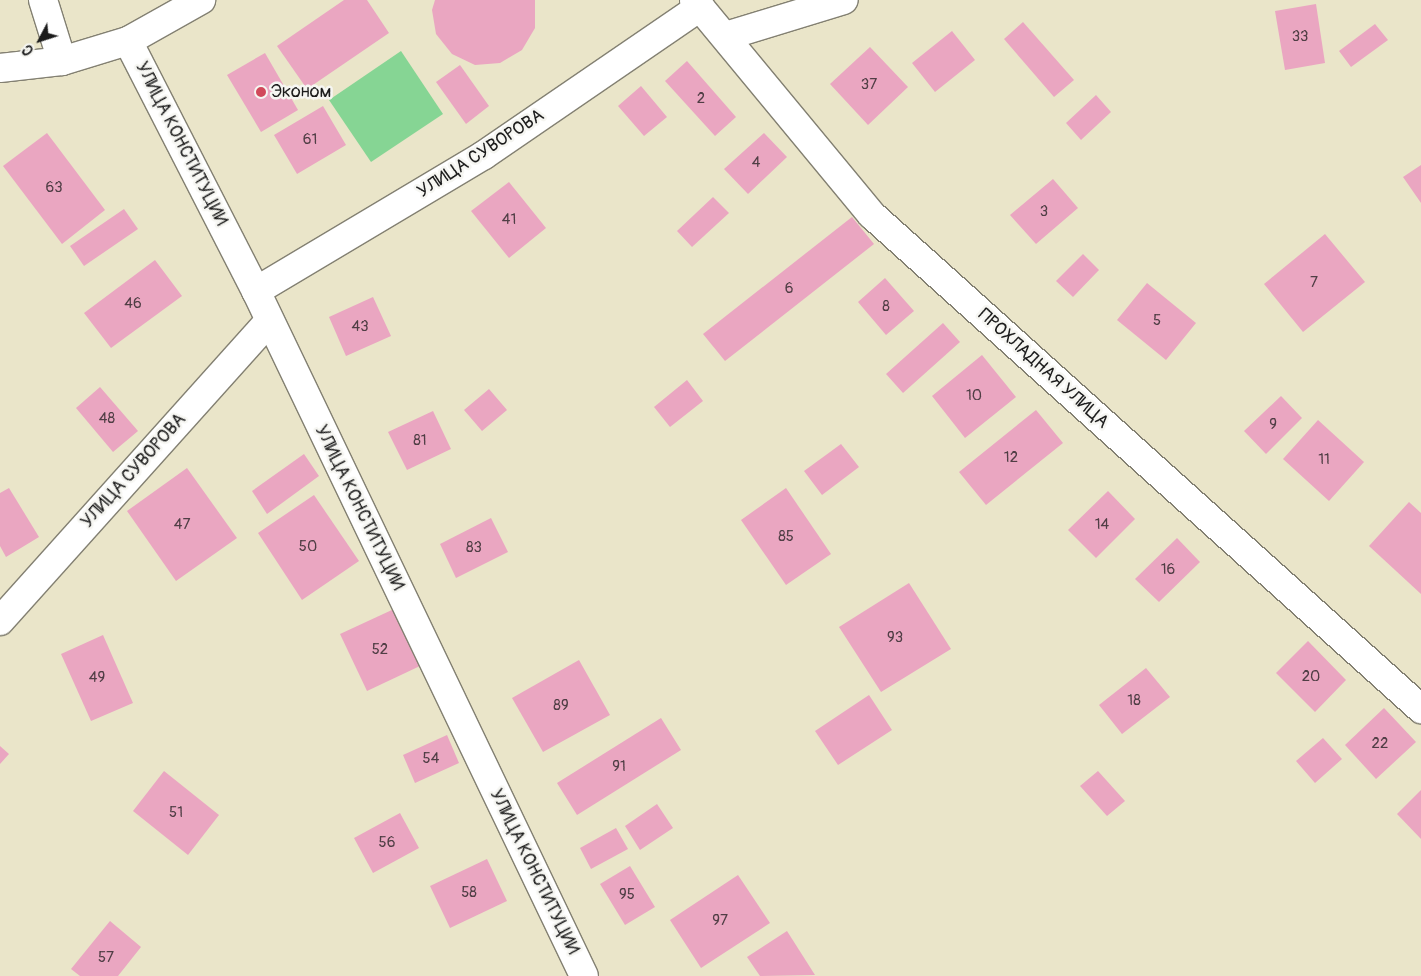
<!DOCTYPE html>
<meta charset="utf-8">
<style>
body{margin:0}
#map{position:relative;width:1421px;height:976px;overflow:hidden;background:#eae5c9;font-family:Pangolin,sans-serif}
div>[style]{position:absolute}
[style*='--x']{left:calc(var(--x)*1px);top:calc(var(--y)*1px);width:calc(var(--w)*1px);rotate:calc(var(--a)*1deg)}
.green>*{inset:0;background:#86d594}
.building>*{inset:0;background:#eaa6c1}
.roads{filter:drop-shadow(1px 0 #838072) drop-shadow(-1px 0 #838072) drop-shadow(0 1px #838072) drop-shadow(0 -1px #838072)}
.street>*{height:28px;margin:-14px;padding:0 14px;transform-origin:14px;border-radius:14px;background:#fff}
.dots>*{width:14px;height:14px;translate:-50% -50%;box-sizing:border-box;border:2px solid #f6f6f2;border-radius:50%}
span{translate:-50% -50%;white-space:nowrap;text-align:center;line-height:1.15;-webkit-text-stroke:5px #f6f6f2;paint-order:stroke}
.number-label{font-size:15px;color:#503e45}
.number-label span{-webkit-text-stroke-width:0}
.poi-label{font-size:18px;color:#1c1c1c}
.left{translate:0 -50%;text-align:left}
.street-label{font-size:18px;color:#1c1c1c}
.north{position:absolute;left:15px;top:15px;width:50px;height:50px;-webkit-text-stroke:4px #f6f6f2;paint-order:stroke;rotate:230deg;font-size:14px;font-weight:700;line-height:20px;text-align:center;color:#1c1c1c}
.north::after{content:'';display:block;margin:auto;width:18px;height:22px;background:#1c1c1c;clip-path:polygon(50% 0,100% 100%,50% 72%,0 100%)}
</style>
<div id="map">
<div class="green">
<i style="clip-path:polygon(401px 51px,443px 114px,371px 162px,329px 100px)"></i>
</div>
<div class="building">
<i style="clip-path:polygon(344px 0,367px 0,389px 33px,307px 89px,277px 46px)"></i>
<i style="clip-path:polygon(435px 0,535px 0,535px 28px,522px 50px,500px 63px,475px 65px,452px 54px,436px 34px,432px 10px)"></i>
<i style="clip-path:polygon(1316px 4px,1325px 63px,1285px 70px,1275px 11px)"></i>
<i style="clip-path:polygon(1023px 22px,1074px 80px,1054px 97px,1004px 39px)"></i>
<i style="clip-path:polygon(1375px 24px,1388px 40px,1351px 67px,1339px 51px)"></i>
<i style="clip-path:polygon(952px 31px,975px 60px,935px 92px,912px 63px)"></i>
<i style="clip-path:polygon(870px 47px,908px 87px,868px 125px,830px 84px)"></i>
<i style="clip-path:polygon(265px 53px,298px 110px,261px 132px,227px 75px)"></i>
<i style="clip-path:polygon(687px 61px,736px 117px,715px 136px,665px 81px)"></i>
<i style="clip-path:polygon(460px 65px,489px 106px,466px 124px,436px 82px)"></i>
<i style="clip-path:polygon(641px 86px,667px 117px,644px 136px,618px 106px)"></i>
<i style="clip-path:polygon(1096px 95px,1111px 112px,1081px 140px,1066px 123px)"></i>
<i style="clip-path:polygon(323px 106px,346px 145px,297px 174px,274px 135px)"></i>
<i style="clip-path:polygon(47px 133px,105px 210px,62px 244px,3px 166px)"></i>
<i style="clip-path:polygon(764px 133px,787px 157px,748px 194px,724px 169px)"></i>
<i style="clip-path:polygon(1421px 165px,1421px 203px,1403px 177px)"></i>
<i style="clip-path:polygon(1053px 179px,1078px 208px,1036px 244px,1010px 215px)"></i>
<i style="clip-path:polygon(509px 182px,546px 228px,509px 258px,471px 211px)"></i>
<i style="clip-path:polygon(713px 197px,729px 213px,692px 247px,677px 231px)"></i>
<i style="clip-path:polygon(124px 209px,138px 229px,84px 266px,70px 246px)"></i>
<i style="clip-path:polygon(852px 217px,874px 244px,725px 361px,703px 334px)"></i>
<i style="clip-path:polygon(1325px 234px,1365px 282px,1303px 332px,1264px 284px)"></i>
<i style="clip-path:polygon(1083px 254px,1099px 270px,1073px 297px,1056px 281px)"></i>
<i style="clip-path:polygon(155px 260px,182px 296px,111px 348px,84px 313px)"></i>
<i style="clip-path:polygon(885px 278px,914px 311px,886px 335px,858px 302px)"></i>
<i style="clip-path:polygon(1147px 283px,1196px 323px,1166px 360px,1117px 320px)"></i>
<i style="clip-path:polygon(373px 297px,391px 336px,346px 356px,329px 317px)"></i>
<i style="clip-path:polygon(943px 323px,960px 342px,903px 393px,886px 374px)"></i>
<i style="clip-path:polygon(982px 355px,1016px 397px,965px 438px,932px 396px)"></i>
<i style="clip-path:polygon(687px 380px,703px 401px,670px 427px,654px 407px)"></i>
<i style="clip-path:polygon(100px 387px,138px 431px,113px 452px,76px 408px)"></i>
<i style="clip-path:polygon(489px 389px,507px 410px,482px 431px,464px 410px)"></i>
<i style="clip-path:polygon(1281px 396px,1302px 418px,1266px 454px,1244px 431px)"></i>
<i style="clip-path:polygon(1036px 410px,1063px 443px,986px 505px,959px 472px)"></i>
<i style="clip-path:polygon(433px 411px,451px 449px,407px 470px,388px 432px)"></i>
<i style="clip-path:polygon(1318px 420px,1364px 462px,1329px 501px,1283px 459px)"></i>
<i style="clip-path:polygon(841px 444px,859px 467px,822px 495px,804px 471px)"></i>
<i style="clip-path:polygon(304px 454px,319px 476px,267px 514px,252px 491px)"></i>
<i style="clip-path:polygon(187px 468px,237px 538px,176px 581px,127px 511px)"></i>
<i style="clip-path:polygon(9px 488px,39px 537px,6px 557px,0 546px,0 493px)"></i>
<i style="clip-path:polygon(786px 488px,831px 554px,786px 585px,741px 520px)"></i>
<i style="clip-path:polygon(1108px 491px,1135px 519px,1096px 558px,1068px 530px)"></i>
<i style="clip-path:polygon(314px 495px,359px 561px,302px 600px,258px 533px)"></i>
<i style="clip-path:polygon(1409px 502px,1421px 513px,1421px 594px,1369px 546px)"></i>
<i style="clip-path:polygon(491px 518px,508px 552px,456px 578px,440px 544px)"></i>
<i style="clip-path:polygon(1177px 538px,1200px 562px,1159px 602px,1135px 579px)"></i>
<i style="clip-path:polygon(909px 583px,951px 649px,881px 692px,839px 627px)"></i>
<i style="clip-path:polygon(394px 609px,420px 666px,367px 691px,340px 634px)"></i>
<i style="clip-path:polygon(103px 635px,133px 703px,91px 721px,61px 654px)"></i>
<i style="clip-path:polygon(1308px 641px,1346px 680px,1315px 712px,1276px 673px)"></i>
<i style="clip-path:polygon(579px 660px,610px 715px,543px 752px,512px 698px)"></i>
<i style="clip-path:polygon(1146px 668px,1170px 697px,1122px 734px,1099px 705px)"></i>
<i style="clip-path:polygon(869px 695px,892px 730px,838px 765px,815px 731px)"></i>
<i style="clip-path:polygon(1384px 708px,1416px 742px,1376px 779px,1345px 745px)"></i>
<i style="clip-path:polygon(661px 718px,681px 750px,577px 815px,557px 783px)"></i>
<i style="clip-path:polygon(447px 735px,459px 763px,415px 783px,403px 755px)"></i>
<i style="clip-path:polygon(1323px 738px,1342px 759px,1315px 783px,1296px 761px)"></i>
<i style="clip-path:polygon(0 746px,9px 754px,0 764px)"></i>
<i style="clip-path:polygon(164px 771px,219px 815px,188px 855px,133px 811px)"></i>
<i style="clip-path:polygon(1098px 771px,1125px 801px,1107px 816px,1080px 786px)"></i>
<i style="clip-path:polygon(1421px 790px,1421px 839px,1397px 814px)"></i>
<i style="clip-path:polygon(657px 804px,673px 828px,640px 850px,625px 826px)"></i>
<i style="clip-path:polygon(400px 813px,419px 848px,373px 873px,354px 838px)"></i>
<i style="clip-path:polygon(616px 828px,628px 849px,591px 869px,580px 848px)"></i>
<i style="clip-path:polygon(487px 859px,507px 901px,450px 928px,430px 886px)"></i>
<i style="clip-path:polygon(630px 866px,655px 907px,625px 925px,600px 884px)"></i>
<i style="clip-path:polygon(738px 875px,770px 923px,701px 968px,670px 920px)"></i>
<i style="clip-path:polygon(110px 921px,141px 947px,118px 976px,80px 976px,71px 969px)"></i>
<i style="clip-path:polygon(787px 931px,815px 975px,760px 976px,747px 957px)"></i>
</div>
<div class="roads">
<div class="street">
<i style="--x:43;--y:0;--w:64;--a:72.7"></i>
<i style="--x:694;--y:0;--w:279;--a:50.4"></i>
<i style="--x:872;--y:215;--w:739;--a:41.98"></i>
<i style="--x:726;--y:36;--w:123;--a:-17"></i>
<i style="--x:128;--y:41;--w:281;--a:62.9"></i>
<i style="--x:256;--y:291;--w:759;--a:64.41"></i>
<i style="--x:0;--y:68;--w:62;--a:-6.4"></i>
<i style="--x:62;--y:61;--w:69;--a:-16.9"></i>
<i style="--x:128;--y:41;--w:84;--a:-29.3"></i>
<i style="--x:256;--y:291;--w:265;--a:-30.8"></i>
<i style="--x:484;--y:155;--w:262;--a:-34.4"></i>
<i style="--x:0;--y:621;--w:403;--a:-48.1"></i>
</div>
</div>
<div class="dots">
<i style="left:261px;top:92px;background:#d1495b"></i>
</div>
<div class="number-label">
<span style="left:1300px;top:37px">33</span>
<span style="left:869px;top:85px">37</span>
<span style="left:701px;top:99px">2</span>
<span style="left:310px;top:140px">61</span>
<span style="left:756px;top:163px">4</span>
<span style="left:54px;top:188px">63</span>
<span style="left:1044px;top:212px">3</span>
<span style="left:509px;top:220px">41</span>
<span style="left:1314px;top:283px">7</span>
<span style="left:789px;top:289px">6</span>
<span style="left:133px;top:304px">46</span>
<span style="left:886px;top:307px">8</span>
<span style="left:1157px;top:321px">5</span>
<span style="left:360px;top:327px">43</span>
<span style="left:974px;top:396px">10</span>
<span style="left:107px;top:419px">48</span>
<span style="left:1273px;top:425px">9</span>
<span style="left:420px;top:441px">81</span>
<span style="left:1011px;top:458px">12</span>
<span style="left:1324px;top:460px">11</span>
<span style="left:182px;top:525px">47</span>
<span style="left:1102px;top:525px">14</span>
<span style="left:786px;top:537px">85</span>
<span style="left:308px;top:547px">50</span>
<span style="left:474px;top:548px">83</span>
<span style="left:1168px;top:570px">16</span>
<span style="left:895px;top:638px">93</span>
<span style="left:380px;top:650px">52</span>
<span style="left:1311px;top:677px">20</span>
<span style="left:97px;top:678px">49</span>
<span style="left:1134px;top:701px">18</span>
<span style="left:561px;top:706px">89</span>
<span style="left:1380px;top:744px">22</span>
<span style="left:431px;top:759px">54</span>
<span style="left:619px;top:767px">91</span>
<span style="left:176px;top:813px">51</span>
<span style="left:387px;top:843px">56</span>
<span style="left:469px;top:893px">58</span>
<span style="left:627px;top:895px">95</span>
<span style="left:720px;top:921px">97</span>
<span style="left:106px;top:958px">57</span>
</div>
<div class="poi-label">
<span class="left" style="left:271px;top:92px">Эконом</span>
</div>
<div class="street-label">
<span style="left:181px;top:144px;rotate:63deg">УЛИЦА КОНСТИТУЦИИ</span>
<span style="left:481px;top:154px;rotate:-33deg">УЛИЦА СУВОРОВА</span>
<span style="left:1043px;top:369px;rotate:42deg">ПРОХЛАДНАЯ УЛИЦА</span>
<span style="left:134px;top:471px;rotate:-48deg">УЛИЦА СУВОРОВА</span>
<span style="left:359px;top:508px;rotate:64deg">УЛИЦА КОНСТИТУЦИИ</span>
<span style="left:534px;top:872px;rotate:64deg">УЛИЦА КОНСТИТУЦИИ</span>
</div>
<div class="north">С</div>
</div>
